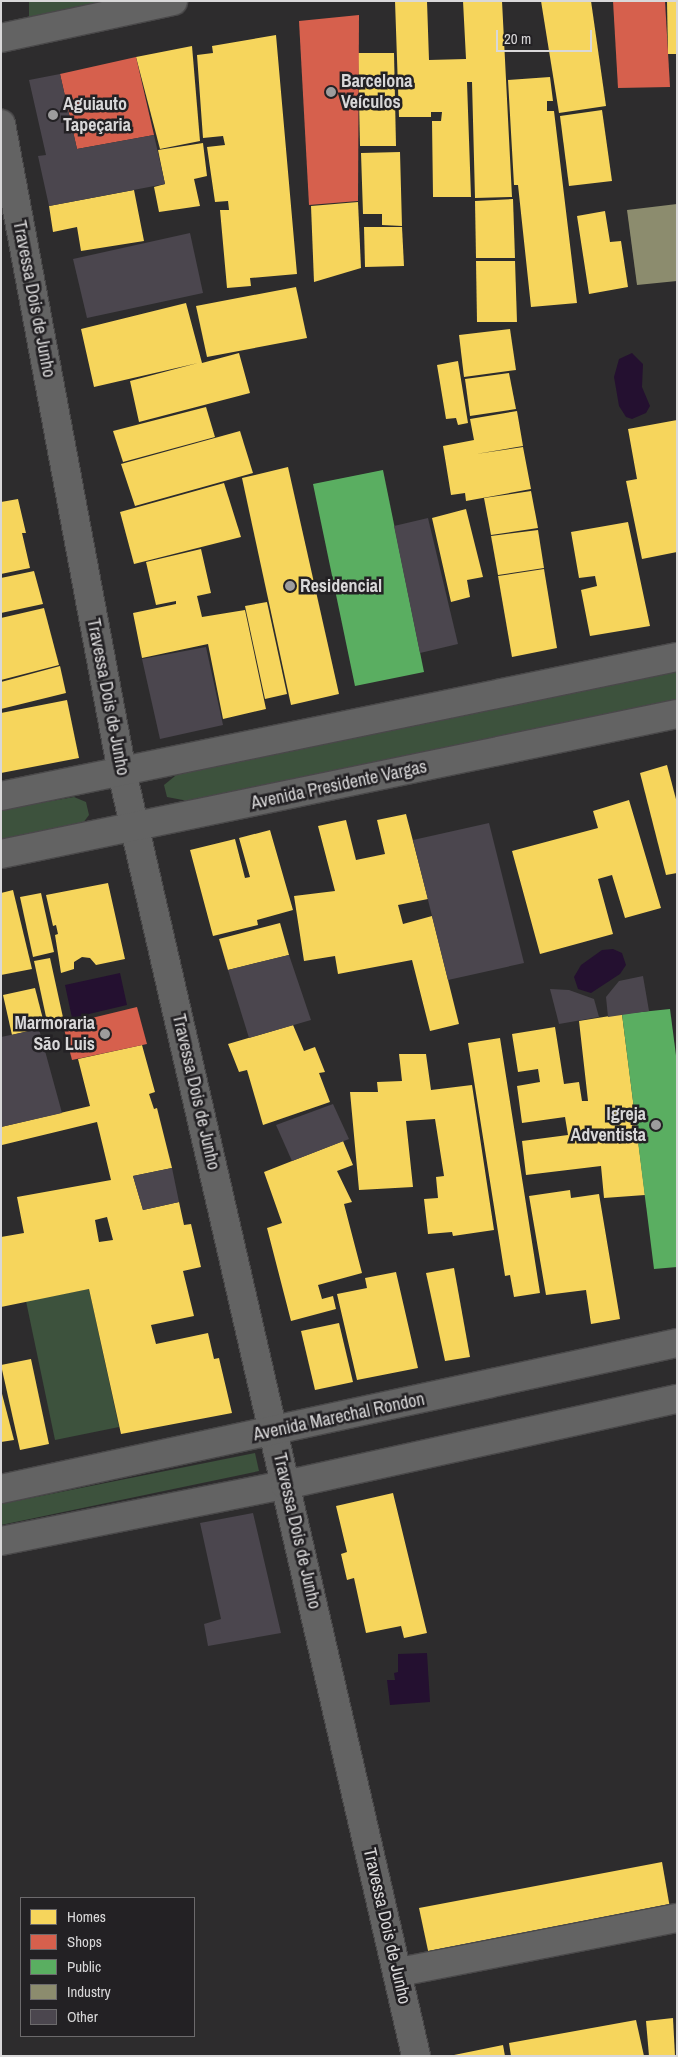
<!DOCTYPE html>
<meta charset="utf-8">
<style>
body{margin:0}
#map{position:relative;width:678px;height:2057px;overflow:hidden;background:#2d2c2d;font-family:"Archivo Narrow",sans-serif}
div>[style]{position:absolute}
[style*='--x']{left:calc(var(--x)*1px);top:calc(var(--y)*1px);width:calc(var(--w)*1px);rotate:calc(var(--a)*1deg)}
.green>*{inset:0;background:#3d523d}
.water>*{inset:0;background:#241030}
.homes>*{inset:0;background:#f6d55c}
.shops>*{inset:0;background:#d6604d}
.public>*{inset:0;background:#5aae61}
.industry>*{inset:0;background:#8c8c6e}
.building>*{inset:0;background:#4b464e}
.roads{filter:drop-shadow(1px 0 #494849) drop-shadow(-1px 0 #494849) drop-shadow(0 1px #494849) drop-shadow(0 -1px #494849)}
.minor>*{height:28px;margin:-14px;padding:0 14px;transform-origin:14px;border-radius:14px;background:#636363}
.major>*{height:28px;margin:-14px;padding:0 14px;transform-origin:14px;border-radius:14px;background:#636363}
.dots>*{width:14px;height:14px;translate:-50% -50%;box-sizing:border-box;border:2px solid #232124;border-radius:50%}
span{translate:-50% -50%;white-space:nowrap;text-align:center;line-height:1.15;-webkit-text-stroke:5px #232124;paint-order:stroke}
.poi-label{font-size:18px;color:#d9d8d9;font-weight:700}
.left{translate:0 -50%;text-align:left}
.right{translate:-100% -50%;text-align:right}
.street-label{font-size:18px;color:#d9d8d9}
.frame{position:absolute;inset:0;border:2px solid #d9d8d9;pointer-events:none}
.legend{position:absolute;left:20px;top:1897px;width:175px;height:140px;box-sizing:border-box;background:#232124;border:1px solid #6c6a6c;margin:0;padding:6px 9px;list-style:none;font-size:15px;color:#d9d8d9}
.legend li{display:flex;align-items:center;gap:10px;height:25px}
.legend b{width:25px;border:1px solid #6c6a6c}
.scale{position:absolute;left:496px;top:30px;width:96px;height:22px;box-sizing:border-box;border:2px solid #d9d8d9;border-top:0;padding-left:6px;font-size:15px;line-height:18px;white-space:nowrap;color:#d9d8d9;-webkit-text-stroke:4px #232124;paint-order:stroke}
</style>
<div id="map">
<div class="green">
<i style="clip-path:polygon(29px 1px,118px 1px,29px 20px)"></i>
<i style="clip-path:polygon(677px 670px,677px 700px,188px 801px,167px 797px,164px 785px,180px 772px)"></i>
<i style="clip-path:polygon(74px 797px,86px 802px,89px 815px,80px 827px,1px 842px,1px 810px)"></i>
<i style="clip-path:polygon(89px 1289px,119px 1427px,55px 1440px,26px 1301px)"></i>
<i style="clip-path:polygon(255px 1453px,259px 1471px,1px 1525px,1px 1504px)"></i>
</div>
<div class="water">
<i style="clip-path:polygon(632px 353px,643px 364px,642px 387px,650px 406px,646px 413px,632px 419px,626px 417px,619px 406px,614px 377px,619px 359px)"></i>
<i style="clip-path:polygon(613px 949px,622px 953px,626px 965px,620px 974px,591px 993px,578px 989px,574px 977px,581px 965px,602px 950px)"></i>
<i style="clip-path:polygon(120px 973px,127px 1005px,72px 1018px,65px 985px)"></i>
<i style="clip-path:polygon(427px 1653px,430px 1702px,390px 1705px,387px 1680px,395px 1680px,394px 1673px,398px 1672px,398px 1654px)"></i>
</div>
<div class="homes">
<i style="clip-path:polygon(395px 1px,427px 1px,429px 60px,466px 59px,463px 1px,502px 1px,512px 197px,475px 198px,472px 82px,467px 82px,471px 197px,433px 197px,432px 121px,441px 121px,442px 112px,431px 112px,431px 117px,399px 117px)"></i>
<i style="clip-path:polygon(541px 1px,591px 1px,606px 106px,559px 113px)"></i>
<i style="clip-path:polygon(667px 1px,677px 1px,677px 54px,668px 54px)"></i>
<i style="clip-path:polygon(276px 35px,297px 274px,250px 278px,251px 286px,227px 288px,220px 210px,229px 210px,228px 201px,215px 202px,207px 147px,225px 145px,223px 136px,203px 138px,197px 55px,213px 53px,212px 46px)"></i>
<i style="clip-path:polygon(192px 46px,200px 141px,160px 149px,136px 57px)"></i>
<i style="clip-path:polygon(358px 53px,394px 53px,396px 146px,360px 146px)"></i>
<i style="clip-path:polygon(550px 77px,553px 101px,547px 101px,547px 111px,554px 111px,577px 303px,531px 307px,518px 185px,514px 185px,508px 80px)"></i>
<i style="clip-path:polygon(602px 110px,612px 181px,569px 186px,560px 116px)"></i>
<i style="clip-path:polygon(203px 143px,207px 176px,194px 179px,200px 206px,159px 212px,154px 187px,165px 184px,158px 150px)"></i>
<i style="clip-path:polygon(400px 152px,402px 226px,382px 225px,382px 214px,363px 214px,361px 153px)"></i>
<i style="clip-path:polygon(134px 190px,144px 241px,81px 251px,77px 227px,53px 232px,49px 206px)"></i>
<i style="clip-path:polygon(513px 199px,515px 258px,476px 258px,475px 201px)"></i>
<i style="clip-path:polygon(358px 202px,361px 268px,314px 282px,311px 206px)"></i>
<i style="clip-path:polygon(605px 211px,610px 242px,621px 241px,628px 287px,589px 294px,577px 216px)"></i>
<i style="clip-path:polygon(364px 227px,402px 227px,404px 266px,365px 267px)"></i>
<i style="clip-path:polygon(476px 261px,515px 261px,517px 322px,477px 322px)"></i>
<i style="clip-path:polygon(296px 287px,307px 338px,207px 357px,196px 306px)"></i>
<i style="clip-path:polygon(186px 303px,202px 363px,239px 353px,250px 393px,139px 422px,130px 381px,198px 363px,94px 387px,81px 329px)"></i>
<i style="clip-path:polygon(510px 329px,516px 370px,464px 377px,459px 335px)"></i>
<i style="clip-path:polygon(458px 361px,468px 423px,458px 425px,456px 418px,446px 419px,437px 365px)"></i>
<i style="clip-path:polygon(509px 373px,516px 409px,470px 416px,465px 379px)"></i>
<i style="clip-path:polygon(206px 407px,215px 437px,123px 462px,113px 431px)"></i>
<i style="clip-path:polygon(517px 411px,523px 446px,476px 454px,523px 447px,531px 489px,466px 501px,465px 493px,451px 495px,443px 446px,474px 440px,470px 419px)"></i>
<i style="clip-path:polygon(677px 420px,677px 552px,642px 559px,626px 481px,637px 479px,628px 429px)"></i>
<i style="clip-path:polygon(240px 431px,253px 473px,135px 506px,121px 464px)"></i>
<i style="clip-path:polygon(288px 467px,339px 694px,291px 705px,242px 478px)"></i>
<i style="clip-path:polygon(224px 483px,241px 537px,134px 564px,120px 512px)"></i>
<i style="clip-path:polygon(531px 491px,538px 528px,491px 535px,484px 498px)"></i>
<i style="clip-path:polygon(18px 499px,26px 533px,22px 533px,30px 568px,1px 574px,1px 502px)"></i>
<i style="clip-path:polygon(466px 509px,483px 577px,467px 580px,470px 597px,451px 602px,432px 518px)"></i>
<i style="clip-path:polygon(628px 522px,650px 626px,590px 636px,581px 590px,597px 586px,595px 576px,579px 578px,571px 532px)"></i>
<i style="clip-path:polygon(538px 530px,544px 568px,498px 575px,491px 536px)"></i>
<i style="clip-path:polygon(201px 549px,211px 593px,197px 596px,202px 617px,245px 610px,266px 709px,223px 719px,208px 644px,142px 658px,133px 613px,176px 604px,176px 601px,156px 605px,146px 562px)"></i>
<i style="clip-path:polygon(544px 569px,557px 648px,512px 657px,498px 576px)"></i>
<i style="clip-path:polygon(34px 571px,43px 604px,1px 613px,1px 578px)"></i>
<i style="clip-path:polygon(267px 602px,287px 694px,265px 699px,245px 606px)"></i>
<i style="clip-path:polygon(44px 608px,59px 665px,1px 680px,1px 618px)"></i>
<i style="clip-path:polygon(60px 666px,66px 693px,1px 709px,1px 682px)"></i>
<i style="clip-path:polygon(67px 700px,79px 758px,1px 773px,1px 713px)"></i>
<i style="clip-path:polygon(667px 765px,677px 803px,677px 873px,666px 875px,640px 773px)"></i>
<i style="clip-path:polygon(629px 800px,661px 908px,625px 918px,612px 875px,598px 879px,613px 934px,540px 954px,512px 851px,598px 828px,593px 811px)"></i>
<i style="clip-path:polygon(406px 814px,428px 899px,398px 905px,403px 924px,432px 916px,459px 1024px,430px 1031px,412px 960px,338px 974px,335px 956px,304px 961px,294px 896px,335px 891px,318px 826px,346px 820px,356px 860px,385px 854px,377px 820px)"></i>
<i style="clip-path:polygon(270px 830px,293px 910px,257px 920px,258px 925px,213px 936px,190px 850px,235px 839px,245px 878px,250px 877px,239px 838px)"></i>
<i style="clip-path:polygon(108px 883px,125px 959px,96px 965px,90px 958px,82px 957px,74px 962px,74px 969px,61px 973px,55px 935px,58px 934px,56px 925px,53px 926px,46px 895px)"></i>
<i style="clip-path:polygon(13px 890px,32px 969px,1px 975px,1px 893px)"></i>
<i style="clip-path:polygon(41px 893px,54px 952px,33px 957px,20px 897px)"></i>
<i style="clip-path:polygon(280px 923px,289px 955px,228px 970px,219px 939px)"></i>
<i style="clip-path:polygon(50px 958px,64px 1022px,48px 1026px,34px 961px)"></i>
<i style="clip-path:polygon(35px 988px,45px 1027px,12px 1035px,3px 995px)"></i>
<i style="clip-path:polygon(622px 1014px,645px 1195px,604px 1198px,601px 1166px,526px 1175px,522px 1141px,568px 1135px,565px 1117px,522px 1123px,517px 1086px,540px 1082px,538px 1069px,518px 1072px,512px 1034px,555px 1027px,564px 1084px,579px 1082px,582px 1101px,588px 1101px,579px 1021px)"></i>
<i style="clip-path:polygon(293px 1025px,304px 1051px,315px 1047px,325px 1072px,319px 1073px,330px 1102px,263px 1125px,247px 1070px,239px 1072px,228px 1044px)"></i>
<i style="clip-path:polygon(500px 1038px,540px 1293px,514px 1297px,510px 1275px,505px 1276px,468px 1043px)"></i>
<i style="clip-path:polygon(evenodd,142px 1045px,155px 1092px,149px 1094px,154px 1109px,157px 1108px,172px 1168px,133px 1176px,143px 1210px,179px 1202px,184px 1225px,191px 1224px,201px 1267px,183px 1271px,194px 1316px,151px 1325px,156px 1344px,208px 1333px,214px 1359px,219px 1358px,232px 1413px,121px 1434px,89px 1289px,1px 1307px,1px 1237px,24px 1233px,17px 1197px,111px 1180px,97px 1122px,2px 1145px,1px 1127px,90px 1106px,78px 1059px,142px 1045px,107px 1217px,113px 1240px,99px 1242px,95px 1220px,107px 1217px)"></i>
<i style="clip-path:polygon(399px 1054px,426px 1054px,431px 1090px,472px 1085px,494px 1230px,453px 1236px,452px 1232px,428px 1234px,424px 1199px,438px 1198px,436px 1177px,444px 1176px,435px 1119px,406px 1121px,413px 1187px,359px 1190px,350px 1092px,378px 1092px,377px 1082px,402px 1081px)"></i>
<i style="clip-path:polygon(343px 1141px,353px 1165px,337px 1171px,352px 1202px,344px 1204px,362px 1273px,318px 1285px,322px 1299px,333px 1296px,336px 1309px,291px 1321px,267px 1228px,282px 1223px,264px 1172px)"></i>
<i style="clip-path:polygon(570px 1190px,571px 1198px,599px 1194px,620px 1319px,591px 1324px,586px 1290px,546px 1295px,529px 1196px)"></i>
<i style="clip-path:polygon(454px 1268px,470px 1357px,445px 1361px,426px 1273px)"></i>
<i style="clip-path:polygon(396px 1272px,418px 1368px,357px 1380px,337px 1294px,367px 1288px,365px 1278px)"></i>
<i style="clip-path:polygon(339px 1323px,353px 1382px,315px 1390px,301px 1331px)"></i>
<i style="clip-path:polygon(31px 1359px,49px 1444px,20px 1450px,1px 1365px)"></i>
<i style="clip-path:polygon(1px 1390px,14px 1440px,1px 1442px)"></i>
<i style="clip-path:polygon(393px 1493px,427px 1633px,404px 1638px,401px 1626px,366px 1633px,354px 1578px,347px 1580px,341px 1554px,347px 1552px,336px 1506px)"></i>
<i style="clip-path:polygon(662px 1862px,671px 1914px,430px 1960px,419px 1908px)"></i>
<i style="clip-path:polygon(673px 2018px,675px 2056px,649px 2056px,646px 2021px)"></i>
<i style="clip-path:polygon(636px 2020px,644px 2056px,511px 2056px,509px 2043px)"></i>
<i style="clip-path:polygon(503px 2045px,505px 2056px,454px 2056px,454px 2055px)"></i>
</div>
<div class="shops">
<i style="clip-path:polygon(613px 1px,665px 1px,670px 87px,618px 88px)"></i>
<i style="clip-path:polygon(359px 15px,358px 201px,309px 205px,299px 21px)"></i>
<i style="clip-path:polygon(136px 57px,154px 135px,77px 149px,60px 74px)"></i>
<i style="clip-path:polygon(137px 1007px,147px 1044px,72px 1060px,63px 1025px)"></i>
</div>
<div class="public">
<i style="clip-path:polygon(383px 470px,424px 672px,355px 686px,313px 484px)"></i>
<i style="clip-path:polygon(670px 1009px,677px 1063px,677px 1267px,654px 1269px,622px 1014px)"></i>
</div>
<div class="industry">
<i style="clip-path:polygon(677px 204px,677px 281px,637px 285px,627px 210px)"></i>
</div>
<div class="building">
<i style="clip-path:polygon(60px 74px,77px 149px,154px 135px,165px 184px,49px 206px,38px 156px,46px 155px,29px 80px)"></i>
<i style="clip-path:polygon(190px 233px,203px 293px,87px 318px,73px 259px)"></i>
<i style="clip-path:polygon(428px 518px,458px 644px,420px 653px,394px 526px)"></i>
<i style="clip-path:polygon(206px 647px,223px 725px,160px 739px,142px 659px)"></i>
<i style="clip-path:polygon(489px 823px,524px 963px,448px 980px,413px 840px)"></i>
<i style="clip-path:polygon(289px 955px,311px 1020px,249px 1038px,228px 970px)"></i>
<i style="clip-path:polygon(643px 976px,649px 1011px,608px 1017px,606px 997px,619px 981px)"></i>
<i style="clip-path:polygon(550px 989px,569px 990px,594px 999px,599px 1017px,559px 1024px)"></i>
<i style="clip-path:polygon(39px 1029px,62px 1113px,1px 1127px,1px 1037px)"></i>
<i style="clip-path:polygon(333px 1104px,349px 1139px,292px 1161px,276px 1125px)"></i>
<i style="clip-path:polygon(172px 1168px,179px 1202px,143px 1210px,133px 1176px)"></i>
<i style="clip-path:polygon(253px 1513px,281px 1633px,208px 1646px,204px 1624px,221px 1619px,200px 1523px)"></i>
</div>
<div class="roads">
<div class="minor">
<i style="--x:1;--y:124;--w:659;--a:79.42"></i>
<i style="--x:122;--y:772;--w:1317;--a:77.1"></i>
<i style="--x:1;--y:796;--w:690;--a:-11.62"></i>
<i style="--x:1;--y:854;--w:690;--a:-11.7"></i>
<i style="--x:1;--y:1489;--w:692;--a:-12.19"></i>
<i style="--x:1;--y:1541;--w:289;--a:-11.2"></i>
<i style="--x:285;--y:1485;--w:401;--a:-12.4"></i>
<i style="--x:399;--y:1972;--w:283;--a:-11"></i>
</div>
<div class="major">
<i style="--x:1;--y:38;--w:176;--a:-12.1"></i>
</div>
</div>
<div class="dots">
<i style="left:331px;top:92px;background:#9d9c9d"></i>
<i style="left:53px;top:115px;background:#9d9c9d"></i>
<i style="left:290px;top:586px;background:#9d9c9d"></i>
<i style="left:105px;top:1034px;background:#9d9c9d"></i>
<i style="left:656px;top:1125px;background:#9d9c9d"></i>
</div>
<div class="poi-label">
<span class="left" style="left:341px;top:92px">Barcelona<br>Veículos</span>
<span class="left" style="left:63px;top:115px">Aguiauto<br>Tapeçaria</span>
<span class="left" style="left:300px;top:586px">Residencial</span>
<span class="right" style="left:95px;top:1034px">Marmoraria<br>São Luis</span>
<span class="right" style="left:646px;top:1125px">Igreja<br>Adventista</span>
</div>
<div class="street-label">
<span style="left:34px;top:299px;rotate:79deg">Travessa Dois de Junho</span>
<span style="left:108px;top:697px;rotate:79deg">Travessa Dois de Junho</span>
<span style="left:339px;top:785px;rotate:-12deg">Avenida Presidente Vargas</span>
<span style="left:196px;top:1092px;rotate:77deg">Travessa Dois de Junho</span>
<span style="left:339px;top:1417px;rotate:-12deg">Avenida Marechal Rondon</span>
<span style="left:297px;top:1531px;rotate:77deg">Travessa Dois de Junho</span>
<span style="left:387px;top:1926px;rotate:77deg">Travessa Dois de Junho</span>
</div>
<div class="frame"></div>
<ul class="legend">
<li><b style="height:14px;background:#f6d55c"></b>Homes</li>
<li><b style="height:14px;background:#d6604d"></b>Shops</li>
<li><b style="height:14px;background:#5aae61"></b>Public</li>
<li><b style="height:14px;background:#8c8c6e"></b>Industry</li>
<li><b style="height:14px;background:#4b464e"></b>Other</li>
</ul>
<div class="scale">20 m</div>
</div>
